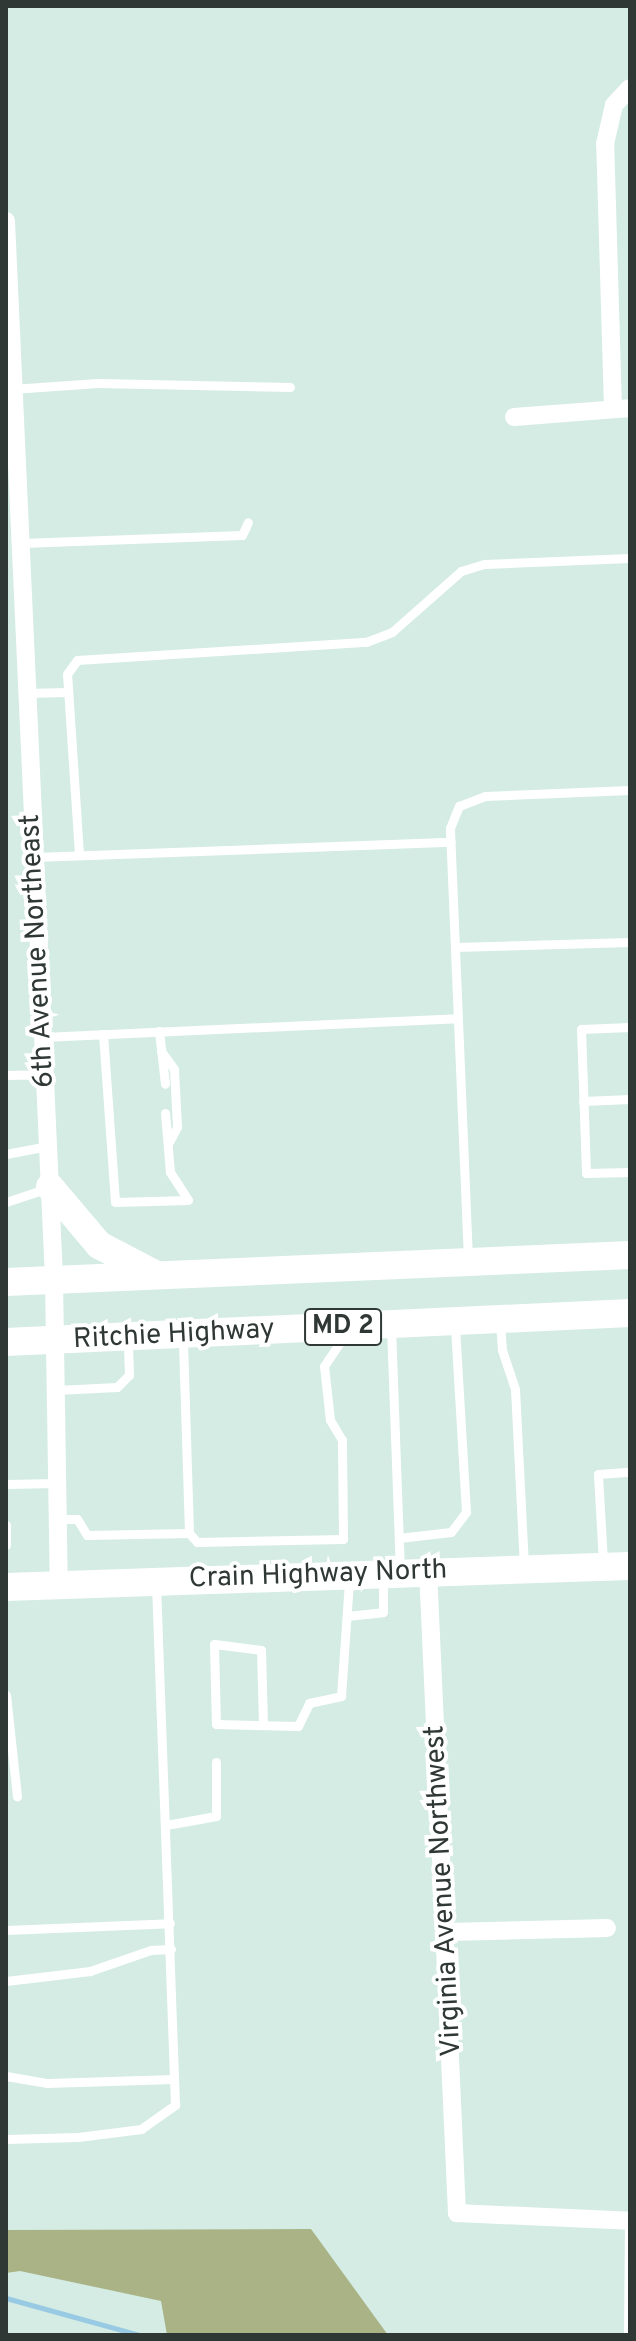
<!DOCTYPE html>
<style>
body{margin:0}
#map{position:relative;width:636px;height:2341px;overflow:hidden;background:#d4ece4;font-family:Overpass,sans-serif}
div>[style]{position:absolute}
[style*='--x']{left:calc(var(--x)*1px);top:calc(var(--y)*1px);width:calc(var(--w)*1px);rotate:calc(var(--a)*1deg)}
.forest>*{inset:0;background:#a9b386}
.stream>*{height:5px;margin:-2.5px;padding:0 2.5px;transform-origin:2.5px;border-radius:2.5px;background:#99cae4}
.service>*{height:9px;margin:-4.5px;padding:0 4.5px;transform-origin:4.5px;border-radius:4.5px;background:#fff}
.minor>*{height:18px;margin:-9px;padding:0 9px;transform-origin:9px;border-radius:9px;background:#fff}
.primary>*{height:28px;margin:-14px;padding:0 14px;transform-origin:14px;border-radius:14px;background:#fff}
span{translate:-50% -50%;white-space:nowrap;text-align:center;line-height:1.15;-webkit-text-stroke:8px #fff;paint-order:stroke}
.shield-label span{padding:2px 6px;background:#fff;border:2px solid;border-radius:6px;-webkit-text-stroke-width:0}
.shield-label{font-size:26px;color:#2f3835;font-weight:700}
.street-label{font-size:28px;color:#2f3835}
.frame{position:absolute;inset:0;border:8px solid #2f3835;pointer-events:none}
</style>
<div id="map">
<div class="forest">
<i style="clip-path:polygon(311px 2229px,388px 2335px,167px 2335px,161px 2301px,20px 2271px,6px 2273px,6px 2230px)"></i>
</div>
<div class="stream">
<i style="--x:6;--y:2298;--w:138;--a:15.5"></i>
</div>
<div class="service">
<i style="--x:12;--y:389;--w:86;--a:-4"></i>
<i style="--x:98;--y:383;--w:192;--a:1.2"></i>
<i style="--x:21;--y:543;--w:221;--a:-2.1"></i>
<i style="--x:242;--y:535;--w:14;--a:-65"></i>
<i style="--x:25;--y:693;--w:43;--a:-1.3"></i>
<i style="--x:79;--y:854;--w:180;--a:-93.8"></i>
<i style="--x:67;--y:674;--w:17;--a:-54"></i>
<i style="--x:77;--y:660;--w:290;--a:-3.6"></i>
<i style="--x:366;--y:642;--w:28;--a:-21"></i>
<i style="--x:392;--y:632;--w:92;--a:-41.5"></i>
<i style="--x:461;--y:571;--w:24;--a:-17"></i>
<i style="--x:484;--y:564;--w:146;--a:-2.4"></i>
<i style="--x:35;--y:857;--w:416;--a:-2.1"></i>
<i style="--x:455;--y:947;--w:175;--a:-1.6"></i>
<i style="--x:630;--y:1027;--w:49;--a:177.7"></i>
<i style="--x:581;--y:1029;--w:144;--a:88"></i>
<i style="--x:586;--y:1173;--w:44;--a:-1.3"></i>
<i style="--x:159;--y:1031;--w:53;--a:83.5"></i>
<i style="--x:103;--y:1034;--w:168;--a:85.9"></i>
<i style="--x:115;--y:1202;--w:73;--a:-1.6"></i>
<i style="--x:43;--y:1037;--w:415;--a:-2.6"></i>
<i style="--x:161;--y:1051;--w:22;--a:54"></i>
<i style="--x:174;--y:1069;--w:58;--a:87"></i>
<i style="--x:177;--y:1127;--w:19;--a:118"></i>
<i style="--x:6;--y:1075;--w:39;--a:-1"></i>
<i style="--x:583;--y:1101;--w:47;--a:-2.4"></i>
<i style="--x:165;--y:1113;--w:59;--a:85.2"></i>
<i style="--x:170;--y:1172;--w:33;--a:57"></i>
<i style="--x:6;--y:1154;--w:43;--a:-10.8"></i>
<i style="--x:6;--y:1202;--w:44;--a:-18.4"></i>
<i style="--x:468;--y:1259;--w:431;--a:-92.4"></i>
<i style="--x:450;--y:828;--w:24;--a:-68"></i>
<i style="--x:459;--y:806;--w:28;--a:-21"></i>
<i style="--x:485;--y:796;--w:145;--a:-2.4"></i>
<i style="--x:500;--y:1322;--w:28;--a:86"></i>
<i style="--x:502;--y:1350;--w:41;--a:71.6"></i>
<i style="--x:515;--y:1389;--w:176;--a:87.1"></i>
<i style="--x:391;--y:1327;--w:244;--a:87.9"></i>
<i style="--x:56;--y:1390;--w:61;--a:-2.8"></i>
<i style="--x:117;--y:1387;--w:17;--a:-45"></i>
<i style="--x:129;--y:1375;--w:35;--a:-92"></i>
<i style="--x:6;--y:1484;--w:51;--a:-1.1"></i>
<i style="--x:58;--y:1519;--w:19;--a:0"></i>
<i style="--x:77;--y:1519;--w:19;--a:58"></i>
<i style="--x:87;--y:1535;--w:102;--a:-1.1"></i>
<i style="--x:189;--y:1533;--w:195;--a:-91.8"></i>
<i style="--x:6;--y:1525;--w:20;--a:90"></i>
<i style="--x:189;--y:1533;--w:12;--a:48"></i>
<i style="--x:197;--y:1542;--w:146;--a:-1.2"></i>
<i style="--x:343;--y:1539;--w:99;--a:-90.6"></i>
<i style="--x:342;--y:1440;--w:23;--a:-121"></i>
<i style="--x:330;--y:1420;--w:54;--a:-96.3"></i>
<i style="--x:324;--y:1366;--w:41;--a:-55.9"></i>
<i style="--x:399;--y:1538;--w:52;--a:-6.6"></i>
<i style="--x:451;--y:1532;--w:25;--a:-53"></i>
<i style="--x:466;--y:1512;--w:186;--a:-93.4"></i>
<i style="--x:603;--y:1562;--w:88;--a:-93.3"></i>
<i style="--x:598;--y:1474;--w:32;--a:-4"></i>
<i style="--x:347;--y:1616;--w:36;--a:-6"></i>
<i style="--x:383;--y:1612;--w:36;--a:-90"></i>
<i style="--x:6;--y:1695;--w:102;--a:83.8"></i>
<i style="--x:263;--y:1725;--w:75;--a:-91.5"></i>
<i style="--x:261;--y:1650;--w:47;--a:-172.7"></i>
<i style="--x:214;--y:1644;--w:80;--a:88.6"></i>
<i style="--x:216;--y:1724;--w:82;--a:1.4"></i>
<i style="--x:298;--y:1726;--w:25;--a:-64"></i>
<i style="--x:309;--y:1703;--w:33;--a:-12"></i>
<i style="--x:341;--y:1696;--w:115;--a:-86"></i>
<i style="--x:166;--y:1825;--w:51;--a:-10.2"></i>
<i style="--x:216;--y:1816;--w:54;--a:-90"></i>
<i style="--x:6;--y:1930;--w:164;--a:-2.4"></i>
<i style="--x:6;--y:1981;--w:85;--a:-6.8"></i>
<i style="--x:90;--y:1971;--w:65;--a:-19"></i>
<i style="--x:151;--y:1950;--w:20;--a:-3"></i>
<i style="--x:6;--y:2076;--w:42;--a:9.7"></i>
<i style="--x:47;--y:2083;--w:127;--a:-1.8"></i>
<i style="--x:6;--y:2139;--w:72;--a:-1.6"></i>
<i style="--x:78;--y:2137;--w:64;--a:-7.2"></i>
<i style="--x:141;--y:2129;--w:42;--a:-35.2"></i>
<i style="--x:175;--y:2105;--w:520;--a:-92.09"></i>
<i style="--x:628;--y:2335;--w:114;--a:-89.5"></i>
</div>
<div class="minor">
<i style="--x:6;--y:221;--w:1060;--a:87.4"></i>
<i style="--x:54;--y:1280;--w:305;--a:89.1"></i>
<i style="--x:613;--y:408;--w:264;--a:-91.7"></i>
<i style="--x:605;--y:144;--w:40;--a:-77"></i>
<i style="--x:614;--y:105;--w:23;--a:-47"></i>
<i style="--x:514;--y:417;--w:116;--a:-4.4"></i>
<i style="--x:428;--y:1570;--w:644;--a:87.42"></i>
<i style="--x:457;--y:2213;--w:173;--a:2.6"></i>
<i style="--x:447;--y:1932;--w:160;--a:-1.4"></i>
</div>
<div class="primary">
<i style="--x:50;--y:1187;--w:76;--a:49.8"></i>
<i style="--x:99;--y:1245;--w:61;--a:27.4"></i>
<i style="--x:6;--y:1282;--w:625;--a:-2.48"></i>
<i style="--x:6;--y:1342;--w:625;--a:-2.66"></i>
<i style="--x:6;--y:1587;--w:624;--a:-1.93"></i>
</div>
<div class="shield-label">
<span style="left:343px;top:1327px">MD 2</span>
</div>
<div class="street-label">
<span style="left:38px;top:951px;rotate:-93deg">6th Avenue Northeast</span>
<span style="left:174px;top:1335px;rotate:-3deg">Ritchie Highway</span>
<span style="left:318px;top:1575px;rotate:-2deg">Crain Highway North</span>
<span style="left:444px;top:1891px;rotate:-93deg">Virginia Avenue Northwest</span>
</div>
<div class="frame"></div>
</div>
